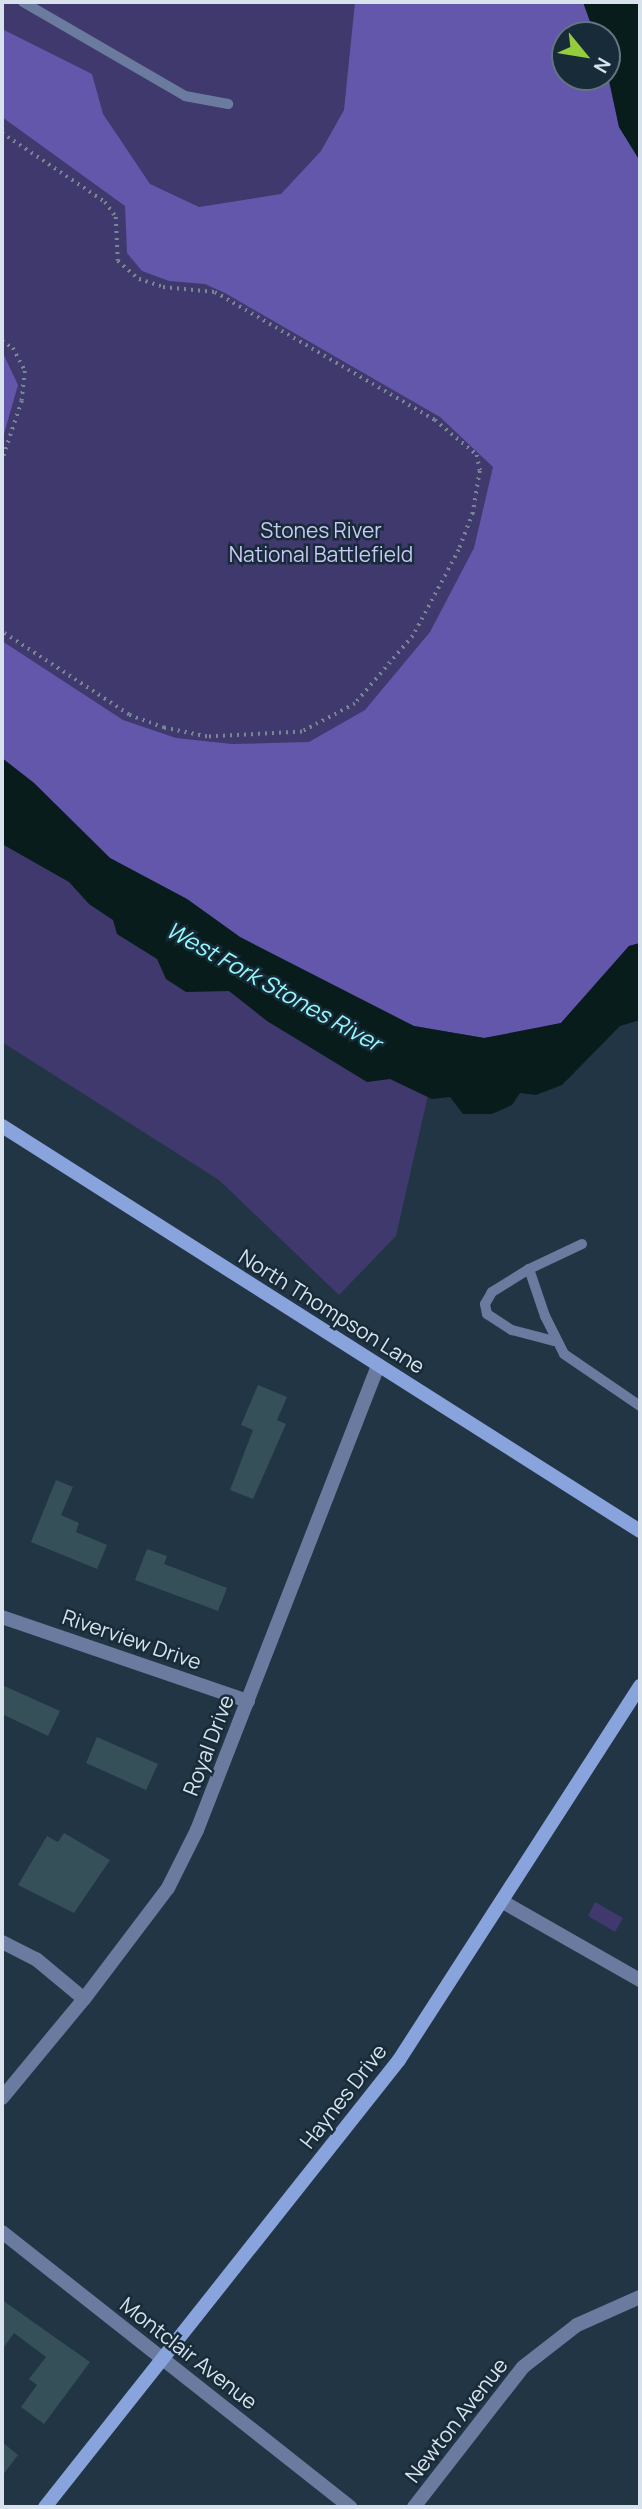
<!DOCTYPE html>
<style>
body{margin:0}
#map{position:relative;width:642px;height:2509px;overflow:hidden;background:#223544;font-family:Manrope,sans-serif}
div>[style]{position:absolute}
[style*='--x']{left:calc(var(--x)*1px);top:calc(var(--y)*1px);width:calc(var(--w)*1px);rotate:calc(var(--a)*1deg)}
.green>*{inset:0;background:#3f396d}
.forest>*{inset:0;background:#6257aa}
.water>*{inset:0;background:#081c1c}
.building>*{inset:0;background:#355059}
.path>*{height:3.5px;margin-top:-1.75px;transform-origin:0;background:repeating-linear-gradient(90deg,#778793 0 2px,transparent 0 7px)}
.lane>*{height:10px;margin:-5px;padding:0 5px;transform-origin:5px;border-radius:5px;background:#6a7b9f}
.street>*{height:14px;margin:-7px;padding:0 7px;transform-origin:7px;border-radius:7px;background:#6a7b9f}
.secondary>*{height:14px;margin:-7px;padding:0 7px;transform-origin:7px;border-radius:7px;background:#89a4dc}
span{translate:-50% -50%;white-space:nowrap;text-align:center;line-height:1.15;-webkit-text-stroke:5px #182b39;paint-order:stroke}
.park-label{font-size:21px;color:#c9c7f5}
.street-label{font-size:21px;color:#d7e2ec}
.water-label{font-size:23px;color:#93f8f9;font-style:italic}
.frame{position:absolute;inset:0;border:4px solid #d7e2ec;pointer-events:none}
.north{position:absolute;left:551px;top:21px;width:70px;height:70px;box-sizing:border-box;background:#182b39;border:2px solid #647481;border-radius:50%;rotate:120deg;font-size:19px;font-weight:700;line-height:28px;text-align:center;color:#d7e2ec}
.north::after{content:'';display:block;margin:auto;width:24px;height:32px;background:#95cc3b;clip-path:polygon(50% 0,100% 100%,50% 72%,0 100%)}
</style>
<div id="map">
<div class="green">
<i style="clip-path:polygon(2px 2px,584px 2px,565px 35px,565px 77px,607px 77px,607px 65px,640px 149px,640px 935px,439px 1047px,396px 1236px,339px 1295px,219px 1180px,2px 1042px)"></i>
<i style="clip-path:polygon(595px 1902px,623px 1918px,615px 1932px,588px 1916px)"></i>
</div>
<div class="forest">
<i style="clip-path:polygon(355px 2px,583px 2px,595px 35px,565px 35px,565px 77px,607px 77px,607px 71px,619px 127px,640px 161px,640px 943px,629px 946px,561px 1023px,518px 1033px,484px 1038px,414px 1026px,361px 1002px,240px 937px,187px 899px,110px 858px,34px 783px,2px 758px,2px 641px,123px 720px,176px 738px,232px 744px,309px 742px,365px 710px,430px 632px,474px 548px,493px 467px,440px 417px,225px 293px,205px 284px,169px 281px,142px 271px,127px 253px,125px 206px,2px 117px,2px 29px,92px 74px,103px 114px,150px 184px,199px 207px,281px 194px,321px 151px,344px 110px)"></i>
<i style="clip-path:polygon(2px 351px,18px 385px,2px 441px)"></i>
</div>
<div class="water">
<i style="clip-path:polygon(583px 2px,640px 2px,640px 161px,619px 127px,607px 71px,607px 35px,595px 35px)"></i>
<i style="clip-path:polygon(2px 758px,34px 783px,110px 858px,187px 899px,240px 937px,414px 1026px,484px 1038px,561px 1023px,629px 946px,640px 943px,640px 1020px,620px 1026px,562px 1085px,536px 1095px,520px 1093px,512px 1105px,492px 1114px,463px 1114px,450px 1097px,432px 1099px,390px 1079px,367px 1082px,267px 1021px,229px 991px,186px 992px,166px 979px,157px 959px,117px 934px,113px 920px,89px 904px,69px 882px,2px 844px)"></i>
</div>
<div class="building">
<i style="clip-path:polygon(258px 1385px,287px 1397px,277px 1420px,286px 1424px,253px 1499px,230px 1490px,253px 1430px,241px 1425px)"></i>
<i style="clip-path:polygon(56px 1480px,73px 1487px,61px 1515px,79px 1523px,76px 1532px,107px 1545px,97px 1569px,31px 1542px)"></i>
<i style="clip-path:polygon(147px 1549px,167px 1556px,164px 1564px,227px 1588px,218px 1611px,135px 1580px)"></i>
<i style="clip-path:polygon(2px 1685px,60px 1711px,48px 1736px,2px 1714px)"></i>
<i style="clip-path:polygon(97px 1737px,158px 1764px,146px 1790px,86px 1763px)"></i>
<i style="clip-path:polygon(64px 1833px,110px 1860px,74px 1913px,18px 1885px,47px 1836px,58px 1842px)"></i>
<i style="clip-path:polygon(2px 2300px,90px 2362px,44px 2424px,21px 2407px,37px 2385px,29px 2379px,46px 2357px,14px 2333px,2px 2350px)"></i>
<i style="clip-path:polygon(2px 2442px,18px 2455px,2px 2476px)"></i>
</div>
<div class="path">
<i style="--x:2;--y:133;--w:124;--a:33.8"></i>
<i style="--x:105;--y:202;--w:19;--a:54"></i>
<i style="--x:116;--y:217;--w:44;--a:87.4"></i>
<i style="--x:118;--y:261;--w:28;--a:41"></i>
<i style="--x:139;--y:279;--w:25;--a:18"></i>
<i style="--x:163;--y:287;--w:52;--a:5.5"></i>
<i style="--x:215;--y:292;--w:255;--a:30.2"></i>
<i style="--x:435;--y:420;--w:55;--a:39.8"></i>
<i style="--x:477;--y:455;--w:16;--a:79"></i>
<i style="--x:480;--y:471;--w:43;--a:99.5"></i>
<i style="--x:473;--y:513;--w:40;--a:111"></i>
<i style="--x:459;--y:550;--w:98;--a:118.1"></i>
<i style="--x:413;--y:636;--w:89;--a:130.5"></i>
<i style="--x:355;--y:704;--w:60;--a:152.2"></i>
<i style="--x:302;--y:732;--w:95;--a:177"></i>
<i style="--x:207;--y:737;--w:44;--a:-168.2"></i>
<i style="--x:164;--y:728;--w:37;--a:-160"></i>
<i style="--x:129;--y:715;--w:152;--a:-146.8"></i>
<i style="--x:2;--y:341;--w:13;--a:32"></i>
<i style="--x:13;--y:348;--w:26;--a:62"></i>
<i style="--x:25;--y:371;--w:30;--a:96"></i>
<i style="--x:22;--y:401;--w:63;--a:108.4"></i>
</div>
<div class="lane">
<i style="--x:23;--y:2;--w:187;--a:30.1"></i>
<i style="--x:185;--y:96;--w:44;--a:10.5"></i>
<i style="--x:582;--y:1244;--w:59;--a:154.7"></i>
<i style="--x:529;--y:1269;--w:50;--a:71.2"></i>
<i style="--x:545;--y:1316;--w:42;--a:63.4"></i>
<i style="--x:564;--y:1354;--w:92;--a:34.4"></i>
<i style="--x:529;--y:1269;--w:44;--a:148.1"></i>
<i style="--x:492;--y:1292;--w:14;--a:120"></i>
<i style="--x:485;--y:1304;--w:10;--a:79"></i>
<i style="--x:487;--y:1314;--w:30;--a:33"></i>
<i style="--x:512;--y:1330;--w:43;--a:14.7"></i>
</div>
<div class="street">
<i style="--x:2;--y:1617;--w:260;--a:18.9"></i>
<i style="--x:503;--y:1902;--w:158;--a:29.7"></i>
<i style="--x:2;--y:1942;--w:38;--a:27"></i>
<i style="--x:36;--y:1959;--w:62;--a:39.8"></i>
<i style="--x:2;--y:2098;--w:129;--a:-50.4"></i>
<i style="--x:84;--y:1999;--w:139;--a:-52.9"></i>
<i style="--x:168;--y:1888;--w:65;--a:-63.4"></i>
<i style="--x:197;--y:1830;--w:499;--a:-68.7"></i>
<i style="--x:2;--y:2232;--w:444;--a:38.3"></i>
<i style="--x:414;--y:2507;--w:177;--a:-52.1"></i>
<i style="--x:523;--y:2367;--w:68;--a:-37.9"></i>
<i style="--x:577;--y:2325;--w:69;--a:-24"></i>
</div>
<div class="secondary">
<i style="--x:2;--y:1126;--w:756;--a:32.41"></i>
<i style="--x:45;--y:2507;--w:570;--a:-51.62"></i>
<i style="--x:399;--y:2060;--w:445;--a:-57.2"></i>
</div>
<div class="park-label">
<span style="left:321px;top:542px">Stones River<br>National Battlefield</span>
</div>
<div class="street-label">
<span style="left:332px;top:1311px;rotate:32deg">North Thompson Lane</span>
<span style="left:132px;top:1639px;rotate:19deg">Riverview Drive</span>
<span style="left:208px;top:1745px;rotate:-69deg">Royal Drive</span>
<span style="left:343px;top:2096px;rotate:-52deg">Haynes Drive</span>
<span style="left:189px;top:2353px;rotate:38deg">Montclair Avenue</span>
<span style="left:456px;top:2420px;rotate:-52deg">Newton Avenue</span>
</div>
<div class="water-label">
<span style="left:274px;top:986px;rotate:29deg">West Fork Stones River</span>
</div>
<div class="frame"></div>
<div class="north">N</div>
</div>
